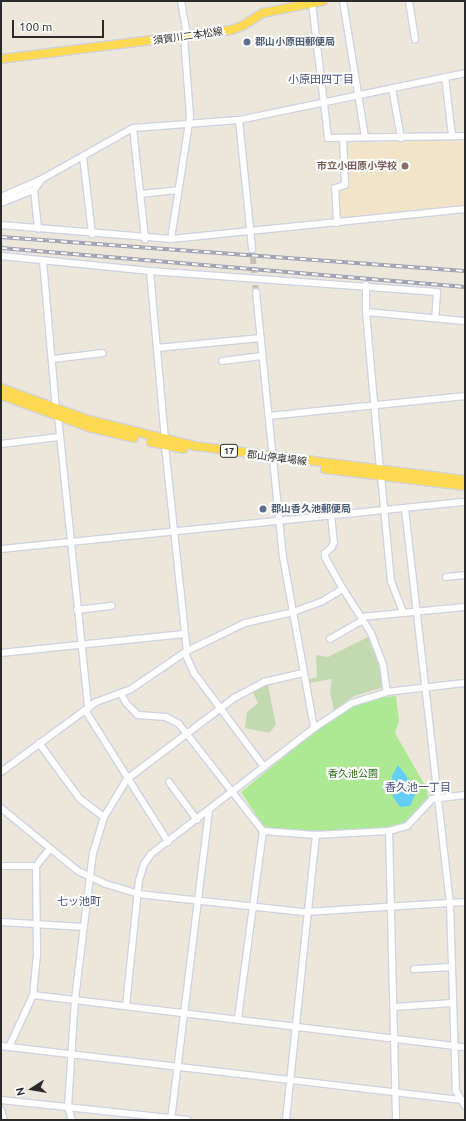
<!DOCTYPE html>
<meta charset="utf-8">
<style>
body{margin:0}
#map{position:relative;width:466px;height:1121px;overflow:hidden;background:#ede6da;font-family:Ubuntu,"Noto Sans JP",sans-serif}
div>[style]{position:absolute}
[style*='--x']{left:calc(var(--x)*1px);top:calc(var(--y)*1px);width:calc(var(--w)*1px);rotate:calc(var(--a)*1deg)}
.education>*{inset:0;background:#f1e4c8}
.green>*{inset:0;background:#ade992}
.cemetery>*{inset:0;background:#c3d9b0}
.water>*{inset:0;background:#64cdf9}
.minor-tunnel>*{height:6px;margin-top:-3px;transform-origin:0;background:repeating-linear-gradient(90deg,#c6c0b7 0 6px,transparent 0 9px)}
.roads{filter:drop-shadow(1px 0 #cfd3e4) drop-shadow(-1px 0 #cfd3e4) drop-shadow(0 1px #cfd3e4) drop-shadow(0 -1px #cfd3e4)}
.minor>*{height:6px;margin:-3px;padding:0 3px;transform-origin:3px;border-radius:3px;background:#fff}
.major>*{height:8px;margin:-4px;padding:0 4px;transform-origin:4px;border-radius:4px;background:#fcd950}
.rail>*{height:3.5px;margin-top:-1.75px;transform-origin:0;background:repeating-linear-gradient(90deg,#fff 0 6px,#9da0b6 0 12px);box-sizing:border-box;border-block:1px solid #9da0b6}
.dots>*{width:11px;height:11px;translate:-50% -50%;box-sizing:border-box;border:2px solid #fff;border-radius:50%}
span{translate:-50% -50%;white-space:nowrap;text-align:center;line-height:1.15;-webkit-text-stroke:4px #fff;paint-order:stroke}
.shield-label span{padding:1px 3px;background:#fff;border:1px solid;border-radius:3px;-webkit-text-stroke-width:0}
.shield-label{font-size:9px;color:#2a2a2a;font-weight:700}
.street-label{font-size:10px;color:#2a2a2a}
.service-label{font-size:10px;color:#4e5e75;font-weight:700}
.left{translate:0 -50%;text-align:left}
.education-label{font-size:10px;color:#785e54;font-weight:700}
.right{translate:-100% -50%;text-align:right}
.park-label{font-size:10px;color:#246d14}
.neighbourhood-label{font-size:11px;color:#464f7e}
.frame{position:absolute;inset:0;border:2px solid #2a2a2a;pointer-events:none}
.north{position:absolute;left:12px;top:1069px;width:40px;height:40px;-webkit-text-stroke:3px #fff;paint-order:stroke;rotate:258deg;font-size:11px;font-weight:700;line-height:16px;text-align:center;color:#2a2a2a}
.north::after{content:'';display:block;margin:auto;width:14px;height:18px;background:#2a2a2a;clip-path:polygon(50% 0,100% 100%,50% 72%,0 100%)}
.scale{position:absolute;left:12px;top:20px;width:92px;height:18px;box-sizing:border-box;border:2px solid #2a2a2a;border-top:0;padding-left:5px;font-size:12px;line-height:14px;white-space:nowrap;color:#2a2a2a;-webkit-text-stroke:3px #fff;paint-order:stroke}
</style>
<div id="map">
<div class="education">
<i style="clip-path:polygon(465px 138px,465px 208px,341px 221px,338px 219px,338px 189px,347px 188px,347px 140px,376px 143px)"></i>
</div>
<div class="green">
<i style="clip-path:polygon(396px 696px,399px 721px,395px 733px,427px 789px,428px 799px,410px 820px,398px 827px,322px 833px,272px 830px,263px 825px,241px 792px,312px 734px,349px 708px,366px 700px)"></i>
</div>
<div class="cemetery">
<i style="clip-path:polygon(370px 636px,384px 685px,381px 688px,354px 696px,334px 710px,330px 693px,332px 679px,309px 683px,309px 679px,317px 677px,316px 655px,328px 657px)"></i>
<i style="clip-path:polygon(268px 685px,276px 725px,269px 733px,245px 728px,247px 712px,258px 703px,252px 690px)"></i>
</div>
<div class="water">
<i style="clip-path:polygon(398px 765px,417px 790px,410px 806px,400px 807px,393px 797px,392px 776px)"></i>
</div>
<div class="minor-tunnel">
<i style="--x:252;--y:249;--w:43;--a:84.7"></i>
</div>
<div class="roads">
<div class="minor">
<i style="--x:181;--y:1;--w:35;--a:80"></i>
<i style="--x:343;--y:1;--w:138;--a:80.8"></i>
<i style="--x:409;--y:1;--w:39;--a:81"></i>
<i style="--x:312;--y:3;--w:136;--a:83.2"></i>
<i style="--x:328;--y:138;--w:137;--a:-0.8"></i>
<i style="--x:445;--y:77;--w:59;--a:83.2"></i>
<i style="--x:392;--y:88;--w:51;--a:79.8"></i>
<i style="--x:239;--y:120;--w:130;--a:84.2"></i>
<i style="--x:133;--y:128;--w:112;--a:83.8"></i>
<i style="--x:83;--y:157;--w:78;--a:83.3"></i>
<i style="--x:34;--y:190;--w:39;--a:84"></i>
<i style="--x:141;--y:194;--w:37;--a:-6"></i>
<i style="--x:1;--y:197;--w:45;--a:-23.7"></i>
<i style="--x:42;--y:179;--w:104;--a:-29.3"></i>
<i style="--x:133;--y:128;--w:106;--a:-4.3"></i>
<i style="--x:239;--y:120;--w:231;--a:-11.7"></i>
<i style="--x:1;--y:203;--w:35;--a:-22"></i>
<i style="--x:34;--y:190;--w:14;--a:-54"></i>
<i style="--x:337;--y:223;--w:35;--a:-93"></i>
<i style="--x:335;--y:188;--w:10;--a:-17"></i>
<i style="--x:345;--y:185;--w:47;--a:-92.4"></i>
<i style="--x:1;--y:225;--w:171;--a:4.7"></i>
<i style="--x:171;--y:239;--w:296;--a:-5.8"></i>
<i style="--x:171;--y:239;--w:124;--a:-81.2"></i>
<i style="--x:190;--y:116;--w:80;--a:-94.3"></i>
<i style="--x:1;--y:256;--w:150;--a:5.7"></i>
<i style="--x:150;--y:271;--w:288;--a:4.2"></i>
<i style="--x:437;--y:292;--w:26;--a:94"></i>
<i style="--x:43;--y:261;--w:150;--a:85"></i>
<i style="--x:150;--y:271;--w:170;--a:84.9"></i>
<i style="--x:366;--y:285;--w:27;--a:90"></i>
<i style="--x:366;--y:312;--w:159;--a:84.9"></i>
<i style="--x:256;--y:292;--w:266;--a:84.2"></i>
<i style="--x:283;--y:557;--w:174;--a:79.7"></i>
<i style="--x:366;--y:312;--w:99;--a:5.2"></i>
<i style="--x:157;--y:348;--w:104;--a:-5.5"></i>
<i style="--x:53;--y:359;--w:50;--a:-6.8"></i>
<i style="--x:222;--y:361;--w:40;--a:-7.1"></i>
<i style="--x:58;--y:416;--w:294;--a:84.1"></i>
<i style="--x:269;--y:416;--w:197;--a:-5.8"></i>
<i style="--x:1;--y:444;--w:58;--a:-6.9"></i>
<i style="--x:165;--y:446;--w:206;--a:83.9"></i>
<i style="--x:381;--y:476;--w:105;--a:84.6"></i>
<i style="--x:391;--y:581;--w:33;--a:69"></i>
<i style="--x:405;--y:509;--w:397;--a:83.5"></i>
<i style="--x:450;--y:903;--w:188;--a:88.2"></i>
<i style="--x:456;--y:1091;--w:17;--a:59"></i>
<i style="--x:331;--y:515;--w:27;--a:84"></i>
<i style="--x:334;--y:542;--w:5;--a:112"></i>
<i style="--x:332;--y:547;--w:9;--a:139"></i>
<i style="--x:325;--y:553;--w:4;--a:90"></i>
<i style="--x:325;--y:557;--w:37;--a:61"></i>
<i style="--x:343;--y:589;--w:52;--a:57.5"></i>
<i style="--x:371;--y:633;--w:34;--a:69"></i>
<i style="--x:383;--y:665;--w:27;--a:82"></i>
<i style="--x:1;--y:549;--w:466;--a:-5.8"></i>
<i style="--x:446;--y:577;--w:19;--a:-6"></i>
<i style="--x:77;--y:610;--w:35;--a:-7"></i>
<i style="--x:361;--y:617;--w:104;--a:-5.5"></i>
<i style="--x:330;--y:639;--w:38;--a:-30"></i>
<i style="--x:1;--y:653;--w:184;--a:-5.9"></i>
<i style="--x:185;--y:653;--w:22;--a:66"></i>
<i style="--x:194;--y:673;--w:117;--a:53.3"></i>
<i style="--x:121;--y:693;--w:11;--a:63"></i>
<i style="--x:126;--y:703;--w:17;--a:45"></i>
<i style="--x:138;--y:715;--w:28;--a:4"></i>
<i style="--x:166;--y:717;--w:15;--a:28"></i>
<i style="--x:179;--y:724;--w:136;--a:51.9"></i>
<i style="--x:263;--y:831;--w:190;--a:97.6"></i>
<i style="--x:85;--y:710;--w:156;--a:57.8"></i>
<i style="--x:39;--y:743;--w:69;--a:53.8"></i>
<i style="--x:80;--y:799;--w:30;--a:37"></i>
<i style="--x:1;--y:772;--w:118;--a:-36.4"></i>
<i style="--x:96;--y:702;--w:37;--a:-20"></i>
<i style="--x:131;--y:689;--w:68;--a:-34.2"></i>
<i style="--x:187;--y:651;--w:64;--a:-25.8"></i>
<i style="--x:245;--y:623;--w:49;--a:-12.9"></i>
<i style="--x:293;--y:612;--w:30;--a:-20"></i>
<i style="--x:321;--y:602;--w:26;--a:-31"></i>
<i style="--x:169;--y:782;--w:47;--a:53.6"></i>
<i style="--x:1;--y:808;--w:99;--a:39.3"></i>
<i style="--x:78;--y:871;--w:31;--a:25"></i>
<i style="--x:106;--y:884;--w:34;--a:17"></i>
<i style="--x:138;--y:894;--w:168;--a:6.2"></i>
<i style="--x:305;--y:912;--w:160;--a:-3.6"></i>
<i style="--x:263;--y:831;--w:53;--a:4.3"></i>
<i style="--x:316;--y:835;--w:73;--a:-3.1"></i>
<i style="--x:389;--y:831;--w:19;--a:-16"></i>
<i style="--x:407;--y:826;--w:37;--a:-47"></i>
<i style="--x:432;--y:799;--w:33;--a:-7"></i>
<i style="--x:389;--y:831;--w:289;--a:88.6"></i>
<i style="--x:1;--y:866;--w:35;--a:0"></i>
<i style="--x:1;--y:922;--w:83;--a:3.4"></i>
<i style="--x:414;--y:969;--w:38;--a:-3"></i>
<i style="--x:33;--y:995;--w:435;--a:6.9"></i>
<i style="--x:126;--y:1006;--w:126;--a:-84.1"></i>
<i style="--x:139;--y:881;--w:18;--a:-74"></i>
<i style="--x:144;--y:864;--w:12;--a:-55"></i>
<i style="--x:151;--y:854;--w:206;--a:-37.7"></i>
<i style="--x:314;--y:728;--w:45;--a:-33.3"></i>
<i style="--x:352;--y:703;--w:37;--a:-17"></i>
<i style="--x:387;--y:692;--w:79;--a:-6.6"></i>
<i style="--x:394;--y:1007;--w:59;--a:-3.9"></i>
<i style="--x:1;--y:1046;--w:464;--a:6.7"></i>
<i style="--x:9;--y:1047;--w:57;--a:-65.2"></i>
<i style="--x:33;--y:995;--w:40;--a:-84.3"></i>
<i style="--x:37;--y:955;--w:89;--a:-90.6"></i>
<i style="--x:36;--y:866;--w:22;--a:-51"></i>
<i style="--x:1;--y:1100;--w:188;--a:6.1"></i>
<i style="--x:1;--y:1110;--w:10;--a:73"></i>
<i style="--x:72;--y:1120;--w:14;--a:-107"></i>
<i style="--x:68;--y:1107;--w:108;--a:-86.3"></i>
<i style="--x:75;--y:999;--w:147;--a:-83"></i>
<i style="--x:93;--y:853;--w:38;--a:-73"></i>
<i style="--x:104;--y:817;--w:44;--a:-58.8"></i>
<i style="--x:127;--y:779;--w:134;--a:-37.1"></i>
<i style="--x:234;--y:698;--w:34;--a:-28"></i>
<i style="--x:264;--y:682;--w:40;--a:-13"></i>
<i style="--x:171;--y:1120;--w:312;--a:-83"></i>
<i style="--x:286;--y:1120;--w:287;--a:-84"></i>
</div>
<div class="major">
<i style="--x:1;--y:59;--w:232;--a:-7.2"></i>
<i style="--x:231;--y:30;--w:12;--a:-20"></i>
<i style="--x:242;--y:26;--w:25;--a:-32"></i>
<i style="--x:263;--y:13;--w:61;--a:-11.3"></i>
<i style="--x:1;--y:388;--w:94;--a:20"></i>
<i style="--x:89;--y:420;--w:109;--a:13.8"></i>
<i style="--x:195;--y:446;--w:272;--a:7.2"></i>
<i style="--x:1;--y:395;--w:93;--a:20.2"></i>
<i style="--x:88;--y:427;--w:47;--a:13.4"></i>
<i style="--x:151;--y:442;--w:33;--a:12"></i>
<i style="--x:325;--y:469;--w:141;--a:6.9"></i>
</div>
</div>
<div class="rail">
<i style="--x:1;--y:237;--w:465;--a:4.2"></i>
<i style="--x:1;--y:248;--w:466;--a:4.8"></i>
</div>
<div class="dots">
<i style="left:247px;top:42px;background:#5c6f8a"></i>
<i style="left:405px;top:166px;background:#8d6e63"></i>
<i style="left:263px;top:509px;background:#5c6f8a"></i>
</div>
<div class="shield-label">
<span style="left:229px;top:451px">17</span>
</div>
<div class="street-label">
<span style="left:188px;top:36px;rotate:-8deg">須賀川二本松線</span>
<span style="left:277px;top:458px;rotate:7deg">郡山停車場線</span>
</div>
<div class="service-label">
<span class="left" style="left:255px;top:42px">郡山小原田郵便局</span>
<span class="left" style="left:271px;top:509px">郡山香久池郵便局</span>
</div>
<div class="education-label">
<span class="right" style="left:397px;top:166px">市立小田原小学校</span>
</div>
<div class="park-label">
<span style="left:353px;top:774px">香久池公園</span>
</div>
<div class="neighbourhood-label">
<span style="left:321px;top:79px">小原田四丁目</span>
<span style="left:418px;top:787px">香久池一丁目</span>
<span style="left:79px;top:901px">七ッ池町</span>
</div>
<div class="frame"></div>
<div class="north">N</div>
<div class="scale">100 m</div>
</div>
